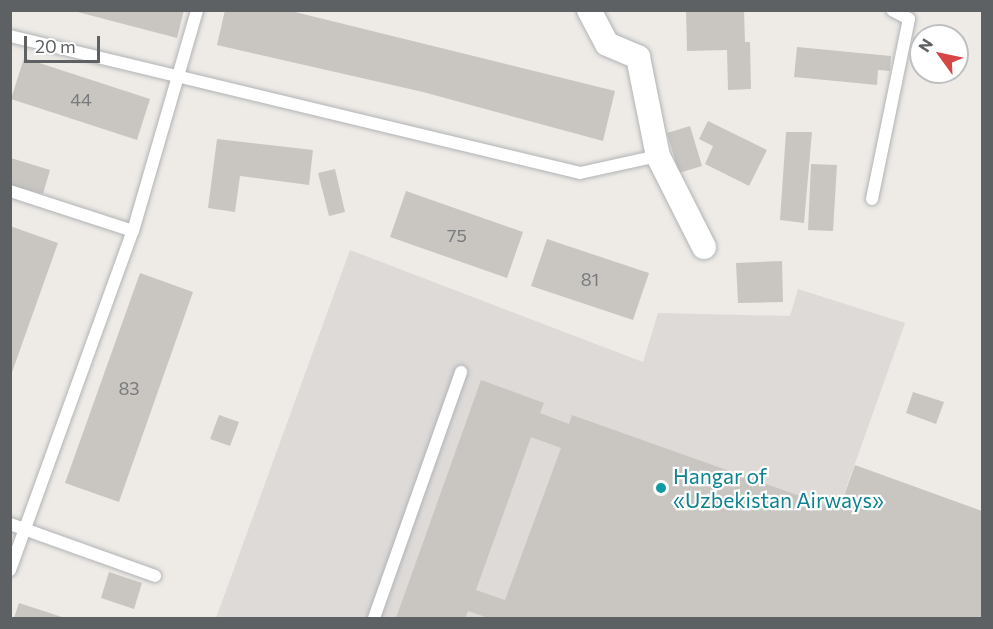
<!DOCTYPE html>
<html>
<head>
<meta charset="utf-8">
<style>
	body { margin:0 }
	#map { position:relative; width:993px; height:629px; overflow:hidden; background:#eeebe6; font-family:Commissioner,sans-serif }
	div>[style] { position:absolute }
	.industrial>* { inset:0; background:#dddad8 }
	.building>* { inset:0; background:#c9c6c2 }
	.roads { filter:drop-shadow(0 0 2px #b1b3b6) drop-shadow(0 0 2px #b1b3b6) }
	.service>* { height:12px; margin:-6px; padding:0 6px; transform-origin:6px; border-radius:6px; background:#fff }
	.minor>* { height:24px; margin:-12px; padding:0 12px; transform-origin:12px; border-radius:12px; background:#fff }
	.dots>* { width:16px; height:16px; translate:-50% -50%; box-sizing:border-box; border:3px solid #fff; border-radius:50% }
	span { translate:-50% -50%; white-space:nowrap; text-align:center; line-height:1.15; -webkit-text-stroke:4.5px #fff; paint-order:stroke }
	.number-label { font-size:18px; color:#787a7c }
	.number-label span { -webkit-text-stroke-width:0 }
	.culture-label { font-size:21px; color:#0d838f }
	.left { translate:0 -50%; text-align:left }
	.frame { position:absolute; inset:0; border:12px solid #5d6164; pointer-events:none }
	.north { position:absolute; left:909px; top:24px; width:60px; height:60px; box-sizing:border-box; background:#fff; border:2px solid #bec0c1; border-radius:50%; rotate:303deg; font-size:16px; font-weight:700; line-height:24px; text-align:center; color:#5d6164 }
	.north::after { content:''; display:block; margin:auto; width:21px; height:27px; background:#d54644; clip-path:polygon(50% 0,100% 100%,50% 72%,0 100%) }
	.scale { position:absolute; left:24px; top:36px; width:76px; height:27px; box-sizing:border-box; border:3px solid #5d6164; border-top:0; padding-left:8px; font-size:18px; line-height:21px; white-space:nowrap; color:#5d6164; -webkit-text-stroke:4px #fff; paint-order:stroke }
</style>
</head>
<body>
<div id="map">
	<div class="industrial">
		<i style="clip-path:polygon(350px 250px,643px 362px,658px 313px,790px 316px,798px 289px,905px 323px,800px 618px,216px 618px)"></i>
	</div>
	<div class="building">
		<i style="clip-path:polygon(70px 10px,184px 10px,177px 38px)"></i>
		<i style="clip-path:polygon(225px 10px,287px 10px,615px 91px,603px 141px,423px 92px,217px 45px)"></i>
		<i style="clip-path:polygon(686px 10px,744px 10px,745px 42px,750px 42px,751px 89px,728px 90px,727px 50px,687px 51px)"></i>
		<i style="clip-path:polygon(797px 47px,891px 56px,890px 71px,878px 70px,877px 85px,794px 77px)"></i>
		<i style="clip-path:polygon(24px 58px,150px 99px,137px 140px,11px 99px)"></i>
		<i style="clip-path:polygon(708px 121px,767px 150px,749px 186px,705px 164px,713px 146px,699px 139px)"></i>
		<i style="clip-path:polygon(690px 126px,702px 166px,679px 173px,667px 133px)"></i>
		<i style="clip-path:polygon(786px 132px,812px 132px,804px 223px,780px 220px)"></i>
		<i style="clip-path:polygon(217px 139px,313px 150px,309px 185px,240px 176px,235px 212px,208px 208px)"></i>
		<i style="clip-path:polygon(11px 158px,50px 170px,43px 194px,10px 185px)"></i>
		<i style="clip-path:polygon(811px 164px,837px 165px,833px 231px,808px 230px)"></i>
		<i style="clip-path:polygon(335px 169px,345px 212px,329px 216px,318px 173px)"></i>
		<i style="clip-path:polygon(406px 191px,523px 232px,507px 278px,390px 237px)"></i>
		<i style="clip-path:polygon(10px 226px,58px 243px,11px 375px,10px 375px)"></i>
		<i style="clip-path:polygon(547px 239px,649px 273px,633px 320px,531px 286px)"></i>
		<i style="clip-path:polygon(782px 261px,783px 302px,738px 303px,736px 263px)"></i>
		<i style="clip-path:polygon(140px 273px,193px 292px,119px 502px,65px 483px)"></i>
		<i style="clip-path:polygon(evenodd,481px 380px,544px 403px,540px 413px,569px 424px,572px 415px,839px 510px,855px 465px,982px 511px,982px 618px,488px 618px,468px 611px,465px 618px,396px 618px,481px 380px,531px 437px,561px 448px,505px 600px,476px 590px,531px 437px)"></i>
		<i style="clip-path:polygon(913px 392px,944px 402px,936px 424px,906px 413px)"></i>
		<i style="clip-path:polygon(219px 415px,239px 422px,230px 446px,210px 439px)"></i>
		<i style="clip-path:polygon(109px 572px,142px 583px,134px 609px,101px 598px)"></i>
		<i style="clip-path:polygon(19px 603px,65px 618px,14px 618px)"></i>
	</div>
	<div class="roads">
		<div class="service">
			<i style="left:10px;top:36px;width:586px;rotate:13.51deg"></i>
			<i style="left:580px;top:173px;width:80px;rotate:-12.3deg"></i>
			<i style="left:10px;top:191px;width:129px;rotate:18deg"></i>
			<i style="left:872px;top:199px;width:184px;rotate:-78.4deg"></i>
			<i style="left:909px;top:19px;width:19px;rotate:-152deg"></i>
			<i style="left:10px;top:524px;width:154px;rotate:19.7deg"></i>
			<i style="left:10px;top:570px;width:361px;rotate:-70.1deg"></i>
			<i style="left:133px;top:231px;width:230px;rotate:-73.8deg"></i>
			<i style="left:374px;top:618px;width:261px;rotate:-70.5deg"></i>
		</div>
		<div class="minor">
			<i style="left:589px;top:10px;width:38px;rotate:62deg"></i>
			<i style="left:607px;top:44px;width:34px;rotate:23deg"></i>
			<i style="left:638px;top:57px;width:101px;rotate:78.6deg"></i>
			<i style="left:658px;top:156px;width:102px;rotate:63.2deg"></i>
		</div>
	</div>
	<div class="dots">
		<i style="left:661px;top:488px;background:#0f9aa8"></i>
	</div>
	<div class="number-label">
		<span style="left:81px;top:99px">44</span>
		<span style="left:457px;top:235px">75</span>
		<span style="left:590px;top:279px">81</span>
		<span style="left:129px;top:388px">83</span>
	</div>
	<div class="culture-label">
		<span class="left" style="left:673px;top:488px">Hangar of<br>«Uzbekistan Airways»</span>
	</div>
	<div class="frame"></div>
	<div class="north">N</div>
	<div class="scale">20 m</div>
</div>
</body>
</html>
